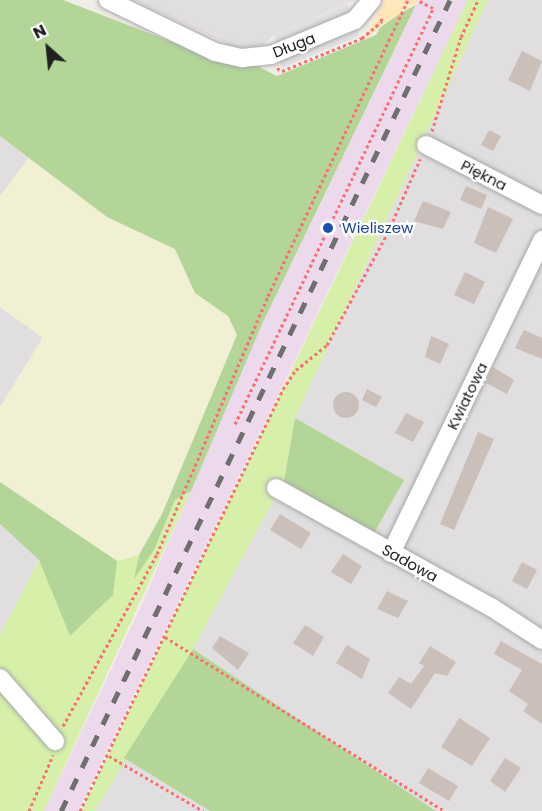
<!DOCTYPE html>
<html>
<head>
<meta charset="utf-8">
<style>
	body { margin:0 }
	#map { position:relative; width:542px; height:811px; overflow:hidden; background:#f2ede7; font-family:Poppins,sans-serif }
	div>[style] { position:absolute }
	.residential>* { inset:0; background:#e0dede }
	.industrial>* { inset:0; background:#ecd9eb }
	.farmland>* { inset:0; background:#f2f0d2 }
	.grass>* { inset:0; background:#d6f0aa }
	.forest>* { inset:0; background:#b3d598 }
	.sand>* { inset:0; background:#ffe7b9 }
	.parking>* { inset:0; background:#e1e1e1 }
	.building>* { inset:0; background:#cbbfba }
	.round { border-radius:50% }
	.path>* { height:3px; margin-top:-1.5px; transform-origin:0; background:repeating-linear-gradient(90deg,#ff6c71 0 3px,transparent 0 6px) }
	.roads { filter:drop-shadow(0 0 2px #a8a8a8) drop-shadow(0 0 2px #a8a8a8) }
	.minor>* { height:18px; margin:-9px; padding:0 9px; transform-origin:9px; border-radius:9px; background:#fff }
	.rail>* { height:4.5px; margin-top:-2.25px; transform-origin:0; background:repeating-linear-gradient(90deg,#6f6f6f 0 12px,transparent 0 24px) }
	.dots>* { width:16px; height:16px; translate:-50% -50%; box-sizing:border-box; border:3px solid #fff; border-radius:50% }
	span { translate:-50% -50%; white-space:nowrap; text-align:center; line-height:1.15; -webkit-text-stroke:4.5px #fff; paint-order:stroke }
	.street-label { font-size:15px; color:#212121 }
	.transit-label { font-size:15px; color:#164399 }
	.left { translate:0 -50%; text-align:left }
	.north { position:absolute; left:18px; top:18px; width:60px; height:60px; -webkit-text-stroke:4px #fff; paint-order:stroke; rotate:333deg; font-size:16px; font-weight:700; line-height:24px; text-align:center; color:#212121 }
	.north::after { content:''; display:block; margin:auto; width:21px; height:27px; background:#212121; clip-path:polygon(50% 0,100% 100%,50% 72%,0 100%) }
</style>
</head>
<body>
<div id="map">
	<div class="residential">
		<i style="clip-path:polygon(133px 0,355px 0,274px 35px,262px 46px,236px 48px)"></i>
		<i style="clip-path:polygon(488px 0,542px 0,542px 811px,436px 811px,193px 649px,284px 481px,373px 535px,403px 480px,295px 418px)"></i>
		<i style="clip-path:polygon(0 136px,29px 158px,0 196px)"></i>
		<i style="clip-path:polygon(0 307px,43px 337px,0 407px)"></i>
		<i style="clip-path:polygon(0 524px,39px 560px,0 635px)"></i>
		<i style="clip-path:polygon(124px 758px,210px 811px,95px 811px)"></i>
	</div>
	<div class="industrial">
		<i style="clip-path:polygon(419px 0,468px 0,78px 811px,44px 811px,143px 602px,263px 322px)"></i>
	</div>
	<div class="farmland">
		<i style="clip-path:polygon(29px 158px,107px 217px,175px 249px,195px 293px,228px 316px,237px 335px,162px 514px,139px 555px,117px 561px,0 482px,0 407px,43px 338px,0 307px,0 196px)"></i>
	</div>
	<div class="grass">
		<i style="clip-path:polygon(468px 0,488px 0,295px 418px,284px 481px,193px 649px,95px 811px,81px 811px)"></i>
		<i style="clip-path:polygon(191px 491px,44px 811px,0 811px,0 686px,56px 733px,49px 719px,0 672px,0 635px,39px 560px,70px 636px,113px 595px,117px 561px,139px 555px,135px 576px,154px 550px,175px 500px)"></i>
	</div>
	<div class="forest">
		<i style="clip-path:polygon(0 0,63px 0,203px 54px,247px 61px,277px 76px,376px 35px,383px 22px,416px 5px,263px 322px,191px 491px,175px 500px,154px 550px,134px 579px,139px 555px,162px 514px,237px 335px,228px 316px,195px 293px,175px 249px,107px 217px,0 136px)"></i>
		<i style="clip-path:polygon(295px 418px,404px 480px,373px 535px,284px 481px)"></i>
		<i style="clip-path:polygon(0 482px,117px 561px,113px 595px,70px 636px,39px 560px,0 524px)"></i>
		<i style="clip-path:polygon(193px 649px,436px 811px,210px 811px,124px 758px)"></i>
	</div>
	<div class="sand">
		<i style="clip-path:polygon(385px 0,419px 0,363px 40px)"></i>
	</div>
	<div class="parking">
		<i style="clip-path:polygon(347px 4px,352px 15px,279px 46px,274px 35px)"></i>
		<i style="clip-path:polygon(355px 26px,359px 36px,282px 68px,278px 59px)"></i>
	</div>
	<div class="building">
		<i style="clip-path:polygon(522px 51px,542px 61px,530px 91px,508px 80px)"></i>
		<i style="clip-path:polygon(489px 130px,501px 136px,493px 151px,481px 145px)"></i>
		<i style="clip-path:polygon(466px 186px,487px 195px,481px 209px,460px 200px)"></i>
		<i style="clip-path:polygon(423px 201px,451px 212px,443px 229px,414px 221px)"></i>
		<i style="clip-path:polygon(488px 207px,513px 219px,496px 253px,474px 243px)"></i>
		<i style="clip-path:polygon(465px 272px,485px 282px,474px 304px,454px 295px)"></i>
		<i style="clip-path:polygon(524px 330px,542px 338px,542px 359px,515px 348px)"></i>
		<i style="clip-path:polygon(431px 336px,449px 344px,440px 364px,425px 357px)"></i>
		<i style="clip-path:polygon(493px 367px,514px 380px,507px 394px,486px 383px)"></i>
		<i style="clip-path:polygon(367px 389px,382px 397px,376px 407px,362px 400px)"></i>
		<i class="round" style="left:333px;top:392px;width:26px;height:26px"></i>
		<i style="clip-path:polygon(406px 413px,424px 422px,413px 442px,395px 433px)"></i>
		<i style="clip-path:polygon(478px 432px,494px 439px,454px 530px,440px 524px)"></i>
		<i style="clip-path:polygon(280px 514px,311px 533px,301px 549px,270px 530px)"></i>
		<i style="clip-path:polygon(343px 554px,362px 566px,351px 584px,331px 572px)"></i>
		<i style="clip-path:polygon(522px 562px,537px 570px,527px 589px,512px 581px)"></i>
		<i style="clip-path:polygon(387px 591px,408px 601px,398px 618px,377px 609px)"></i>
		<i style="clip-path:polygon(305px 625px,324px 637px,313px 656px,293px 643px)"></i>
		<i style="clip-path:polygon(220px 636px,249px 653px,238px 670px,212px 648px)"></i>
		<i style="clip-path:polygon(501px 641px,542px 664px,542px 724px,523px 711px,528px 704px,509px 691px,522px 670px,494px 654px)"></i>
		<i style="clip-path:polygon(347px 645px,370px 659px,362px 679px,336px 663px)"></i>
		<i style="clip-path:polygon(430px 646px,456px 662px,447px 676px,435px 673px,411px 709px,388px 693px,399px 677px,411px 684px,424px 666px,419px 663px)"></i>
		<i style="clip-path:polygon(459px 718px,490px 738px,472px 766px,441px 747px)"></i>
		<i style="clip-path:polygon(505px 758px,521px 768px,505px 792px,490px 781px)"></i>
		<i style="clip-path:polygon(428px 768px,458px 786px,449px 801px,419px 783px)"></i>
	</div>
	<div class="path">
		<i style="left:277px;top:68px;width:6px;rotate:31deg"></i>
		<i style="left:282px;top:71px;width:87px;rotate:-22.4deg"></i>
		<i style="left:362px;top:38px;width:26px;rotate:-40deg"></i>
		<i style="left:382px;top:21px;width:6px;rotate:-108deg"></i>
		<i style="left:432px;top:131px;width:98px;rotate:-72.9deg"></i>
		<i style="left:461px;top:37px;width:41px;rotate:-65.3deg"></i>
		<i style="left:235px;top:424px;width:461px;rotate:-64.5deg"></i>
		<i style="left:433px;top:8px;width:18px;rotate:-153deg"></i>
		<i style="left:165px;top:637px;width:330px;rotate:31.9deg"></i>
		<i style="left:63px;top:726px;width:196px;rotate:-61.3deg"></i>
		<i style="left:157px;top:554px;width:281px;rotate:-66.7deg"></i>
		<i style="left:268px;top:296px;width:327px;rotate:-64.7deg"></i>
		<i style="left:109px;top:756px;width:109px;rotate:30.3deg"></i>
		<i style="left:29px;top:811px;width:61px;rotate:-66.8deg"></i>
		<i style="left:80px;top:811px;width:468px;rotate:-64.3deg"></i>
		<i style="left:283px;top:389px;width:23px;rotate:-56deg"></i>
		<i style="left:296px;top:370px;width:40px;rotate:-39deg"></i>
		<i style="left:327px;top:345px;width:128px;rotate:-61.6deg"></i>
		<i style="left:388px;top:232px;width:80px;rotate:-66.3deg"></i>
	</div>
	<div class="roads">
		<div class="minor">
			<i style="left:108px;top:0;width:119px;rotate:25.9deg"></i>
			<i style="left:215px;top:52px;width:28px;rotate:13deg"></i>
			<i style="left:242px;top:58px;width:29px;rotate:-6deg"></i>
			<i style="left:271px;top:55px;width:91px;rotate:-22.6deg"></i>
			<i style="left:355px;top:20px;width:26px;rotate:-50deg"></i>
			<i style="left:426px;top:145px;width:131px;rotate:27.3deg"></i>
			<i style="left:276px;top:488px;width:246px;rotate:29deg"></i>
			<i style="left:491px;top:607px;width:61px;rotate:32.9deg"></i>
			<i style="left:391px;top:553px;width:348px;rotate:-64.2deg"></i>
			<i style="left:0;top:678px;width:84px;rotate:48.9deg"></i>
		</div>
	</div>
	<div class="rail">
		<i style="left:61px;top:811px;width:899px;rotate:-64.38deg"></i>
	</div>
	<div class="dots">
		<i style="left:328px;top:228px;background:#1a4fb4"></i>
	</div>
	<div class="street-label">
		<span style="left:294px;top:45px;rotate:-21deg">Długa</span>
		<span style="left:484px;top:175px;rotate:27deg">Piękna</span>
		<span style="left:467px;top:396px;rotate:-64deg">Kwiatowa</span>
		<span style="left:410px;top:563px;rotate:29deg">Sadowa</span>
	</div>
	<div class="transit-label">
		<span class="left" style="left:342px;top:228px">Wieliszew</span>
	</div>
	<div class="north">N</div>
</div>
</body>
</html>
